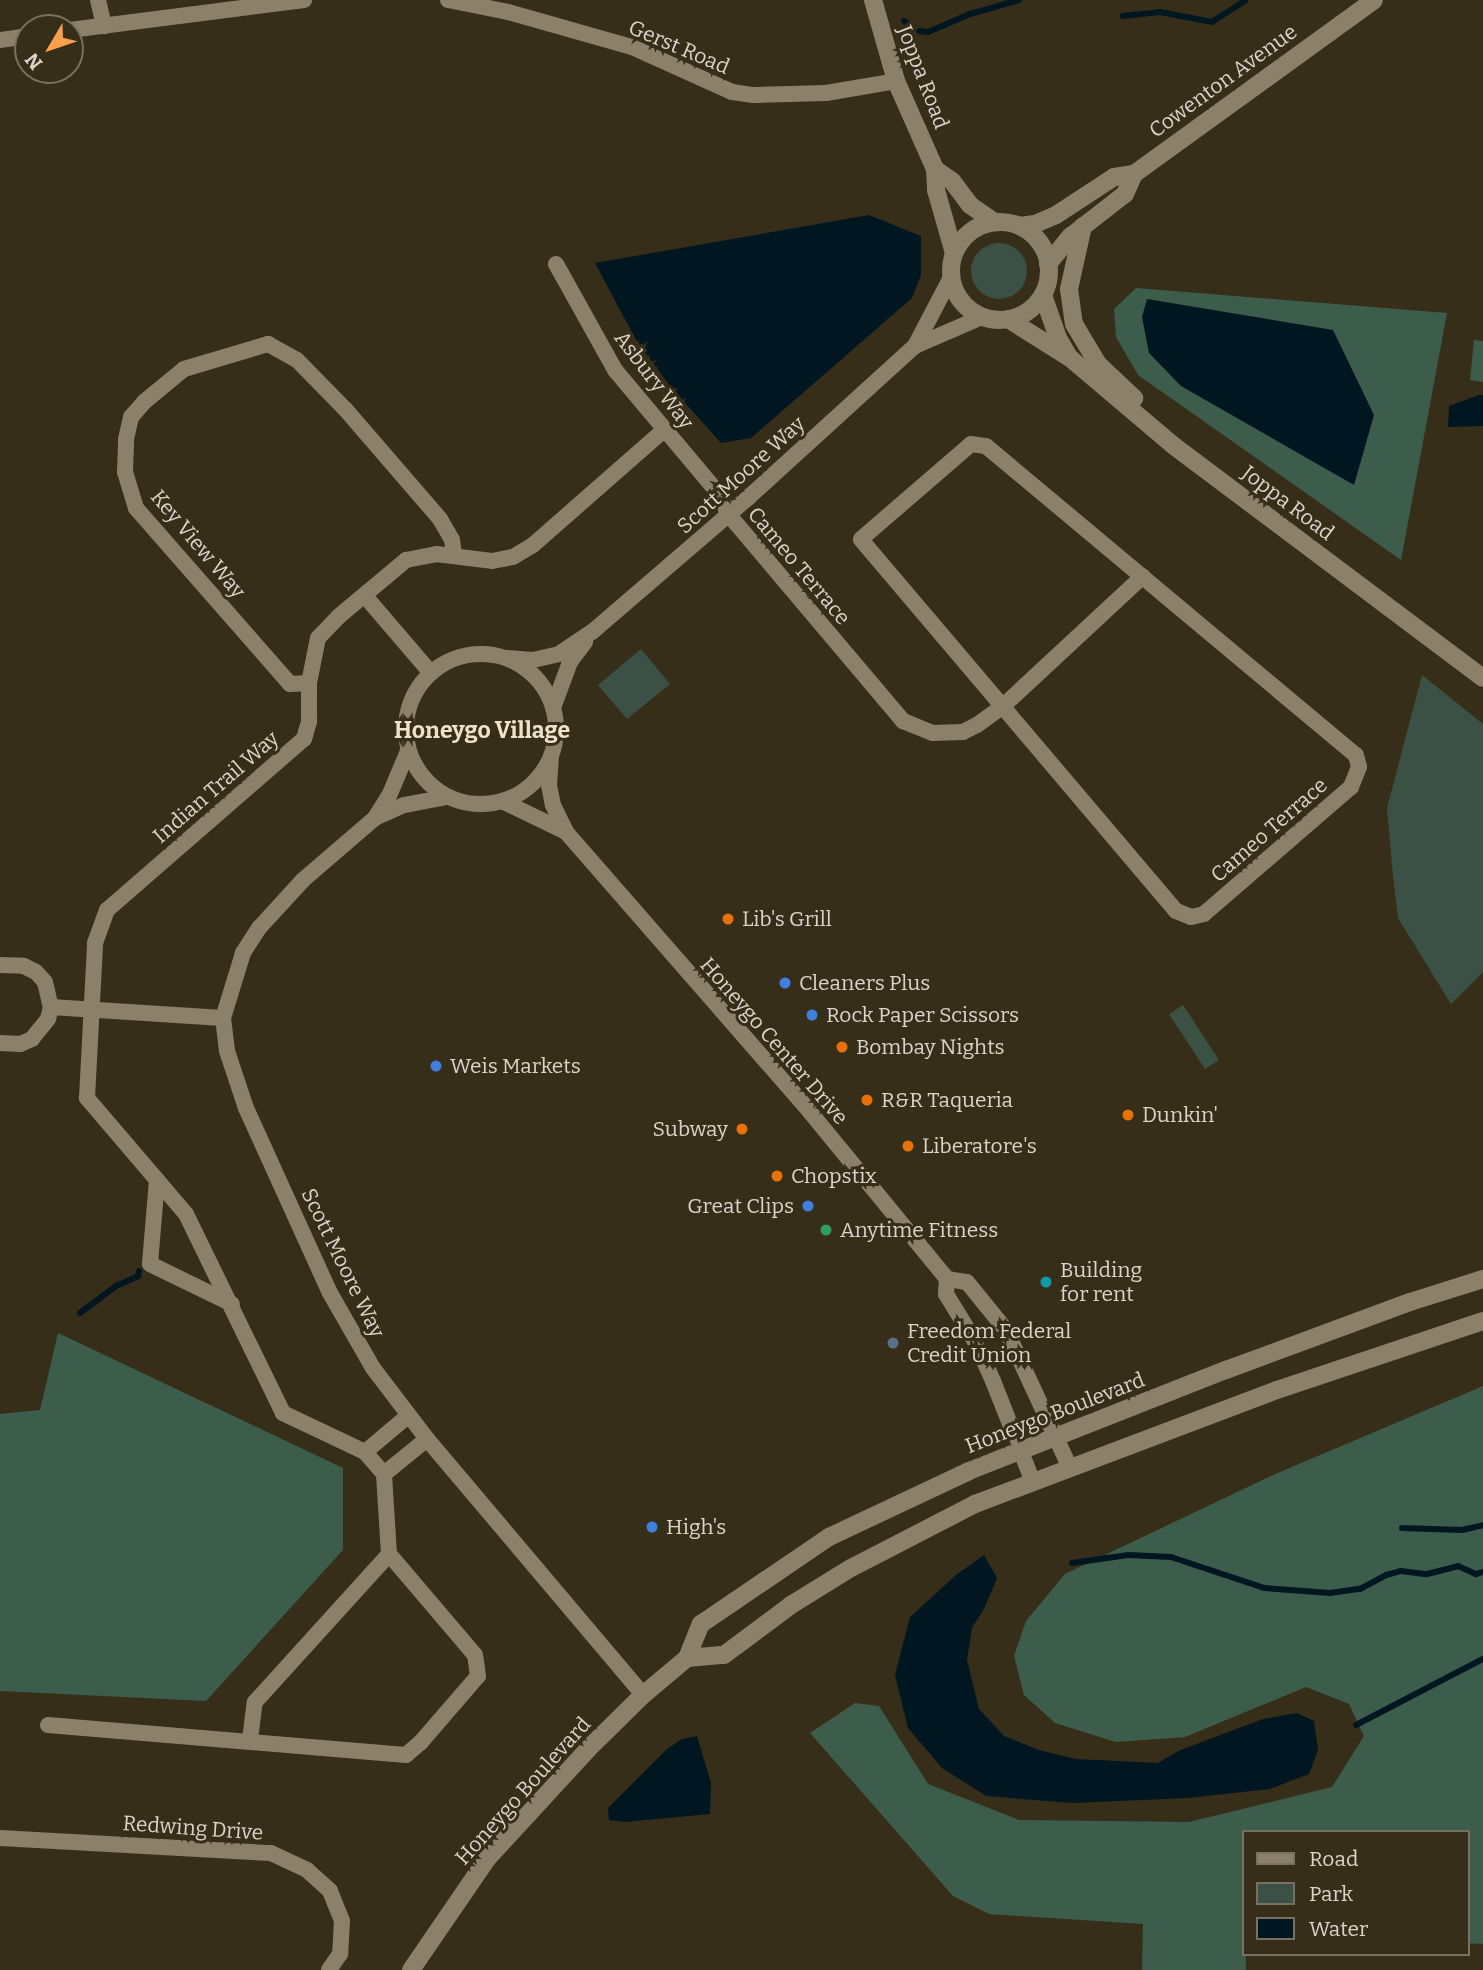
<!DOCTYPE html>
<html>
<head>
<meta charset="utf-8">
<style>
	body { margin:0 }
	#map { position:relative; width:1483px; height:1970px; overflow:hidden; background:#372e1a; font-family:Bitter,serif }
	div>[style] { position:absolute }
	.green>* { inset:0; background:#3b5145 }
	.round { border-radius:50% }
	.forest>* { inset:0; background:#3c5d4b }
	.water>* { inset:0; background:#001722 }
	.stream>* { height:6px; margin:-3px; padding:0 3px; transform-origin:3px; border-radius:3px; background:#001722 }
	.minor>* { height:16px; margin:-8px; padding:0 8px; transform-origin:8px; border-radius:8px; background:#8b816a }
	.minor>.ring { margin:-8px; padding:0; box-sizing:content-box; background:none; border:16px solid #8b816a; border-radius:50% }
	.tertiary>* { height:18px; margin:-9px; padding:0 9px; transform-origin:9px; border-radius:9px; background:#8b816a }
	.tertiary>.ring { margin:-9px; padding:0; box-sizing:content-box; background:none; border:18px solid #8b816a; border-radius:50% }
	.secondary>* { height:18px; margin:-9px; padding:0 9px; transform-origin:9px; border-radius:9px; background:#8b816a }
	.dots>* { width:19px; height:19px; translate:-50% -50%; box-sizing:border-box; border:4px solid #372e1a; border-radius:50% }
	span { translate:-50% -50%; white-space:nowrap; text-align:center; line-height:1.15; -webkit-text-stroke:6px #372e1a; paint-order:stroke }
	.street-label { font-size:21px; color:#dbd5c9 }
	.poi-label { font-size:21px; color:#dbd5c9 }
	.left { translate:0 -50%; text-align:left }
	.right { translate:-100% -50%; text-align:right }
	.neighbourhood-label { font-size:23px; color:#eee3ca; font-weight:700 }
	.legend { position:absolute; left:1242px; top:1830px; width:228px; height:126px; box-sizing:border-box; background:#372e1a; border:2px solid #797160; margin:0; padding:9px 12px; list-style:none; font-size:21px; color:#dbd5c9 }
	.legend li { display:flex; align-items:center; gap:14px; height:35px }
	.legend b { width:35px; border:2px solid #797160 }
	.north { position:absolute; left:14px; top:14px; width:70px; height:70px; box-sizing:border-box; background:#372e1a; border:2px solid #797160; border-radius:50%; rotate:231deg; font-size:19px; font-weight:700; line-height:28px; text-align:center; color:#dbd5c9 }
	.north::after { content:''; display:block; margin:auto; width:24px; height:32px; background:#f9a04c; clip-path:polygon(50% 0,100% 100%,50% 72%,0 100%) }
</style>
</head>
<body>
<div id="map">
	<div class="green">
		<i class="round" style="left:971px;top:243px;width:56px;height:56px"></i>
		<i style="clip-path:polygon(641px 649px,670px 684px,627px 719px,598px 685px)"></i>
		<i style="clip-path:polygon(1422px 675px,1483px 724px,1483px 972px,1451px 1004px,1398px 918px,1393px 876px,1387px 808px)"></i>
		<i style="clip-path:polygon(1183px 1005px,1219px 1060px,1205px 1069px,1169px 1014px)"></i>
	</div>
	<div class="forest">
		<i style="clip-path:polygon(1136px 288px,1447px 313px,1401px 560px,1138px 375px,1116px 337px,1114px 309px)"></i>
		<i style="clip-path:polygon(1474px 340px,1483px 341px,1483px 382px,1470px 380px)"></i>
		<i style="clip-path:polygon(58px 1333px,343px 1468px,343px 1550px,206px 1701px,0 1691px,0 1414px,40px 1410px)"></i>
		<i style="clip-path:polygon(1483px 1386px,1483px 1944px,1467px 1943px,1467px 1832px,1243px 1832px,1246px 1970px,1142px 1970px,1143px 1924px,989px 1914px,953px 1896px,810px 1733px,855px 1703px,879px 1706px,928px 1784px,1019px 1820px,1189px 1822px,1332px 1787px,1364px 1736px,1349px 1704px,1306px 1687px,1185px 1737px,1116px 1742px,1055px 1723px,1024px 1695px,1014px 1656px,1026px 1621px,1065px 1574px,1273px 1475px)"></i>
	</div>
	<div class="water">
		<i style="clip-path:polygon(869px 215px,921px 236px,921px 275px,912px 298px,751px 438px,721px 443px,669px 385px,635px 338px,595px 263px)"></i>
		<i style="clip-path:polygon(1147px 299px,1333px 330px,1374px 415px,1354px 485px,1181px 386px,1149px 353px,1142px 317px)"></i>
		<i style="clip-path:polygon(1479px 395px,1483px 395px,1483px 426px,1448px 427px,1449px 406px)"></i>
		<i style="clip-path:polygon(984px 1555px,997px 1578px,984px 1609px,972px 1628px,967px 1660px,979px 1709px,1004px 1736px,1039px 1750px,1076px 1759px,1158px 1763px,1178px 1751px,1263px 1719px,1297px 1713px,1314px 1721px,1318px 1750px,1309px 1774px,1270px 1789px,1188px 1798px,1073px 1803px,986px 1796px,942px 1768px,908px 1728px,895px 1675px,910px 1617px,956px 1575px)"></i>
		<i style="clip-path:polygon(697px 1736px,711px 1783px,710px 1814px,625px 1822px,609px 1820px,608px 1808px,667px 1749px,682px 1739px)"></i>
	</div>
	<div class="stream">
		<i style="left:1123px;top:16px;width:37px;rotate:-6deg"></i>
		<i style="left:1160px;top:12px;width:53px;rotate:10.9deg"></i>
		<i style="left:1212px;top:22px;width:40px;rotate:-32.9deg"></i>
		<i style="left:904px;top:21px;width:19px;rotate:32deg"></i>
		<i style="left:920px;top:31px;width:8px;rotate:7deg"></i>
		<i style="left:928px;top:32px;width:46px;rotate:-23.2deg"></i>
		<i style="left:970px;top:14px;width:51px;rotate:-15.9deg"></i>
		<i style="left:80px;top:1313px;width:45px;rotate:-36.9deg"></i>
		<i style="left:116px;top:1286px;width:24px;rotate:-24deg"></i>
		<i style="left:138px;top:1276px;width:5px;rotate:-79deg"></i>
		<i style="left:1402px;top:1528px;width:60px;rotate:1.9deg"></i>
		<i style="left:1462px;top:1530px;width:22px;rotate:-13deg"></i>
		<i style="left:1072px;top:1563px;width:57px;rotate:-8.1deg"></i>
		<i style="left:1128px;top:1555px;width:43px;rotate:2.7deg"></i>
		<i style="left:1171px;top:1557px;width:98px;rotate:18.4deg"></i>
		<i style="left:1264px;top:1588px;width:66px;rotate:4.3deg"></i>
		<i style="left:1330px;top:1593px;width:30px;rotate:-8deg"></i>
		<i style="left:1360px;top:1589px;width:30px;rotate:-28deg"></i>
		<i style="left:1386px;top:1575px;width:16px;rotate:-15deg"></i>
		<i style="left:1401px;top:1571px;width:26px;rotate:7deg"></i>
		<i style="left:1427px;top:1574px;width:32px;rotate:-14deg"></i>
		<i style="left:1458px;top:1566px;width:20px;rotate:24deg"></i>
		<i style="left:1476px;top:1574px;width:7px;rotate:-16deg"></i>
		<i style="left:1356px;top:1725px;width:143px;rotate:-27.5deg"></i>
	</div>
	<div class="minor">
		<i style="left:98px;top:0;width:27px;rotate:77deg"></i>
		<i style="left:448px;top:0;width:61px;rotate:11.3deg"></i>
		<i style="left:508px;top:12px;width:129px;rotate:15.8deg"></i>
		<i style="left:632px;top:47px;width:110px;rotate:24.2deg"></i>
		<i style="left:732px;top:92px;width:22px;rotate:8deg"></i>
		<i style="left:754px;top:95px;width:72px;rotate:-1.6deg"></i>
		<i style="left:826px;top:93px;width:71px;rotate:-9.7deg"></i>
		<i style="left:70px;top:30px;width:236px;rotate:-7.3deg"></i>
		<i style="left:0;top:40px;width:28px;rotate:-8deg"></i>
		<i style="left:556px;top:264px;width:121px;rotate:60.9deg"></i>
		<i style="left:615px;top:370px;width:162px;rotate:50deg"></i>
		<i style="left:719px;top:494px;width:23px;rotate:65deg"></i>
		<i style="left:729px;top:515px;width:270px;rotate:49.8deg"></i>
		<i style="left:903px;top:721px;width:31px;rotate:22deg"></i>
		<i style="left:932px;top:733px;width:31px;rotate:-2deg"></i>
		<i style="left:963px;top:732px;width:16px;rotate:-27deg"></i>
		<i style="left:977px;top:725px;width:31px;rotate:-36deg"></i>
		<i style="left:1002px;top:707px;width:192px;rotate:-42.9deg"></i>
		<i style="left:915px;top:346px;width:78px;rotate:-62.4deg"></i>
		<i style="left:971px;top:444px;width:15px;rotate:8deg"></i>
		<i style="left:986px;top:446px;width:482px;rotate:39.9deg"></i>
		<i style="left:1356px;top:755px;width:12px;rotate:76deg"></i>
		<i style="left:1359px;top:767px;width:22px;rotate:112deg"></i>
		<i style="left:1351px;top:787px;width:194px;rotate:139.2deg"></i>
		<i style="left:1204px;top:914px;width:13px;rotate:167deg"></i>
		<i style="left:1191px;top:917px;width:16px;rotate:-158deg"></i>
		<i style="left:1176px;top:911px;width:487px;rotate:-130.3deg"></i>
		<i style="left:861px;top:539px;width:145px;rotate:-40.8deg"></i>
		<i style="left:365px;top:596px;width:101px;rotate:49.4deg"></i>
		<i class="ring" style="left:406px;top:654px;width:134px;height:134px"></i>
		<i style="left:506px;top:658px;width:27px;rotate:4deg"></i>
		<i style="left:533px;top:660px;width:27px;rotate:-13deg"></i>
		<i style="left:559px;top:654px;width:40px;rotate:-34deg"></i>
		<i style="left:592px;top:632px;width:208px;rotate:-40.7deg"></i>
		<i style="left:750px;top:496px;width:223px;rotate:-42.3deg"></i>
		<i style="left:915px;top:346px;width:73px;rotate:-23.4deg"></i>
		<i style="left:309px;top:683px;width:19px;rotate:177deg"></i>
		<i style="left:290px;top:684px;width:234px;rotate:-131.2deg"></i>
		<i style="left:136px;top:508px;width:38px;rotate:-107deg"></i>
		<i style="left:125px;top:472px;width:33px;rotate:-88deg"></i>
		<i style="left:126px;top:439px;width:23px;rotate:-77deg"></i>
		<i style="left:131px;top:417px;width:20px;rotate:-49deg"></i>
		<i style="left:144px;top:402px;width:52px;rotate:-39.5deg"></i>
		<i style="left:184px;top:369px;width:88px;rotate:-16.6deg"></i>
		<i style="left:268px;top:344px;width:33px;rotate:29deg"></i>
		<i style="left:297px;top:360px;width:70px;rotate:45.6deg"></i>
		<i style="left:346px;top:410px;width:144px;rotate:49.2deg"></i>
		<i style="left:440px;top:519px;width:24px;rotate:60deg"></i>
		<i style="left:452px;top:540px;width:15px;rotate:82deg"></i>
		<i style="left:553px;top:708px;width:49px;rotate:-69.7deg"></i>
		<i style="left:570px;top:662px;width:25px;rotate:-53deg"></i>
		<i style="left:551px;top:756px;width:29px;rotate:94deg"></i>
		<i style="left:549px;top:785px;width:20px;rotate:79deg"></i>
		<i style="left:553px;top:805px;width:30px;rotate:64deg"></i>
		<i style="left:566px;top:832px;width:371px;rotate:48.9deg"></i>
		<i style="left:810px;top:1112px;width:216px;rotate:50.6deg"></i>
		<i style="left:947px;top:1279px;width:15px;rotate:94deg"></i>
		<i style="left:946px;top:1294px;width:57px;rotate:58.5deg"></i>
		<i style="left:976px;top:1343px;width:42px;rotate:65.9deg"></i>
		<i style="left:993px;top:1381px;width:109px;rotate:68.4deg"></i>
		<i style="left:447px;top:797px;width:44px;rotate:169.5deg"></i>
		<i style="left:404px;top:805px;width:32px;rotate:156deg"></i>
		<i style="left:375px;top:818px;width:95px;rotate:139.3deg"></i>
		<i style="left:303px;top:880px;width:65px;rotate:132.5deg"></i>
		<i style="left:259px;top:928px;width:30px;rotate:123deg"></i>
		<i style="left:243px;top:953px;width:68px;rotate:107.1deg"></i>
		<i style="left:223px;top:1018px;width:33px;rotate:83deg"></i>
		<i style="left:227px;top:1051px;width:60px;rotate:71.6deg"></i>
		<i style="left:246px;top:1108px;width:203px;rotate:65.6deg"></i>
		<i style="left:330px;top:1293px;width:86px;rotate:60.2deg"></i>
		<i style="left:373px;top:1368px;width:89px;rotate:52.7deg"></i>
		<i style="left:427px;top:1439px;width:335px;rotate:49.8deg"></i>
		<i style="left:504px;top:802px;width:69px;rotate:25.8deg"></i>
		<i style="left:375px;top:818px;width:26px;rotate:-58deg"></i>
		<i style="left:389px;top:796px;width:49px;rotate:-67.1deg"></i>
		<i style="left:0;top:965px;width:24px;rotate:2deg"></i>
		<i style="left:24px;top:966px;width:13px;rotate:27deg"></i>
		<i style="left:36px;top:972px;width:13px;rotate:48deg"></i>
		<i style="left:45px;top:982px;width:26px;rotate:77deg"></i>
		<i style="left:51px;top:1007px;width:12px;rotate:104deg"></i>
		<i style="left:48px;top:1019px;width:26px;rotate:129deg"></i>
		<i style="left:32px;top:1039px;width:13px;rotate:157deg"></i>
		<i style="left:20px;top:1044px;width:20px;rotate:-177deg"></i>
		<i style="left:51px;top:1007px;width:172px;rotate:3.7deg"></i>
		<i style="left:157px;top:1180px;width:84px;rotate:94.8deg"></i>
		<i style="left:150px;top:1264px;width:91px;rotate:26deg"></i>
		<i style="left:947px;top:1279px;width:20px;rotate:9deg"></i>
		<i style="left:967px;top:1282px;width:62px;rotate:50.9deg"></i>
		<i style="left:1006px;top:1330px;width:152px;rotate:65.1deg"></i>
		<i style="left:365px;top:1452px;width:57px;rotate:-40.1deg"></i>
		<i style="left:384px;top:1474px;width:55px;rotate:-39.1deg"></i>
		<i style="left:48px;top:1725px;width:359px;rotate:4.8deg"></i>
		<i style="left:406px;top:1755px;width:20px;rotate:-41deg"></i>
		<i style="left:421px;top:1742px;width:87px;rotate:-49.2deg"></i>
		<i style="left:478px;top:1676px;width:21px;rotate:-98deg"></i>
		<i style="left:475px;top:1655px;width:133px;rotate:-130.4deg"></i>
		<i style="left:389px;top:1554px;width:80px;rotate:-93.6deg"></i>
		<i style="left:384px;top:1474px;width:29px;rotate:-131deg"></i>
		<i style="left:365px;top:1452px;width:91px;rotate:-154.6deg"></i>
		<i style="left:283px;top:1413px;width:221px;rotate:-116deg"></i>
		<i style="left:186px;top:1214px;width:153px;rotate:-130.5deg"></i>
		<i style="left:87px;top:1098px;width:155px;rotate:-87deg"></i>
		<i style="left:95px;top:943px;width:35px;rotate:-70deg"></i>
		<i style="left:107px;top:910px;width:261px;rotate:-41deg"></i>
		<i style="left:304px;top:739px;width:19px;rotate:-74deg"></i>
		<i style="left:309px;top:721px;width:38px;rotate:-90deg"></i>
		<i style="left:309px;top:683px;width:46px;rotate:-78.7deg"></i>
		<i style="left:318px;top:638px;width:29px;rotate:-46deg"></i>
		<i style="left:338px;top:617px;width:89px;rotate:-40deg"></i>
		<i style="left:406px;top:560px;width:31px;rotate:-11deg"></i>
		<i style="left:436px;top:554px;width:56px;rotate:7.1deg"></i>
		<i style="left:492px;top:561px;width:21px;rotate:-11deg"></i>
		<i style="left:513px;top:557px;width:23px;rotate:-31deg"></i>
		<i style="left:533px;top:545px;width:174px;rotate:-41.3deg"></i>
		<i style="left:250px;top:1740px;width:38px;rotate:-83deg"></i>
		<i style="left:255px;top:1702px;width:200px;rotate:-47.8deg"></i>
		<i style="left:0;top:1838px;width:271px;rotate:3.2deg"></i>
		<i style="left:271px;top:1853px;width:40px;rotate:25deg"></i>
		<i style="left:307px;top:1870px;width:31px;rotate:42deg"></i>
		<i style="left:330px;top:1891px;width:31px;rotate:68deg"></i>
		<i style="left:342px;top:1920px;width:34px;rotate:93deg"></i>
		<i style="left:340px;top:1954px;width:19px;rotate:125deg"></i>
	</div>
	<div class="tertiary">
		<i style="left:873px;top:0;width:84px;rotate:74.1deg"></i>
		<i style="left:896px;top:81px;width:96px;rotate:66.1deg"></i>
		<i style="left:935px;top:169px;width:21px;rotate:87deg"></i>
		<i style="left:936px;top:190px;width:66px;rotate:74.1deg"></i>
		<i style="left:935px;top:169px;width:21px;rotate:35deg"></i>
		<i style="left:952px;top:181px;width:30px;rotate:53deg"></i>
		<i style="left:970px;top:205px;width:29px;rotate:35deg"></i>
		<i class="ring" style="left:951px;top:222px;width:80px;height:80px"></i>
		<i style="left:1020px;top:226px;width:15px;rotate:-8deg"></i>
		<i style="left:1035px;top:224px;width:23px;rotate:-23deg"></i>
		<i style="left:1056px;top:215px;width:69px;rotate:-33.2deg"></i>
		<i style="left:1114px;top:177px;width:20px;rotate:-9deg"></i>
		<i style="left:1134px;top:174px;width:296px;rotate:-35.9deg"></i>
		<i style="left:1083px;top:226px;width:65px;rotate:102.5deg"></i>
		<i style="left:1069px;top:289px;width:35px;rotate:82deg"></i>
		<i style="left:1074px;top:324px;width:47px;rotate:59deg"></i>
		<i style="left:1098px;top:364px;width:50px;rotate:43.4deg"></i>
		<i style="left:1048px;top:264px;width:36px;rotate:-51deg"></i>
		<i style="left:1071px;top:236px;width:68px;rotate:-37.9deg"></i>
		<i style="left:1125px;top:194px;width:22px;rotate:-66deg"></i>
		<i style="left:1043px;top:295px;width:46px;rotate:70.8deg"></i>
		<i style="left:1058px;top:338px;width:20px;rotate:60deg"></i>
		<i style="left:1008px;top:319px;width:73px;rotate:32.2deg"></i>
		<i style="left:1070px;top:358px;width:136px;rotate:40.2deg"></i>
		<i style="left:1174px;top:446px;width:386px;rotate:36.9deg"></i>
	</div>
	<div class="secondary">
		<i style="left:687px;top:1658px;width:37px;rotate:-5deg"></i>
		<i style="left:724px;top:1655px;width:84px;rotate:-36.7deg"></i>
		<i style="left:791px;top:1605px;width:70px;rotate:-31.7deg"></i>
		<i style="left:851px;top:1568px;width:140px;rotate:-27.3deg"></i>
		<i style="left:975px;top:1504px;width:323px;rotate:-20.7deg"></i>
		<i style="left:1277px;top:1390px;width:217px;rotate:-18.5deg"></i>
		<i style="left:411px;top:1970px;width:135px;rotate:-55.6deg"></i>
		<i style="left:487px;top:1859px;width:149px;rotate:-47.4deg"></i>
		<i style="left:588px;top:1749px;width:77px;rotate:-44.5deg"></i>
		<i style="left:643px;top:1695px;width:57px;rotate:-40.1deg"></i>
		<i style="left:687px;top:1658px;width:37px;rotate:-68deg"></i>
		<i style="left:701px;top:1624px;width:155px;rotate:-34.2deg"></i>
		<i style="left:829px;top:1537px;width:155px;rotate:-25.2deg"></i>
		<i style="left:969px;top:1471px;width:276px;rotate:-21.5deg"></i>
		<i style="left:1226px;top:1370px;width:196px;rotate:-20.3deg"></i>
		<i style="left:1410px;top:1302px;width:77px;rotate:-17.5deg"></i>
	</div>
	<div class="dots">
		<i style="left:728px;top:919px;background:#e8710a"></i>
		<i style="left:785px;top:983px;background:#3f7fe0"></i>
		<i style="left:812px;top:1015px;background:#3f7fe0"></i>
		<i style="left:842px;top:1047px;background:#e8710a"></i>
		<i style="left:436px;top:1066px;background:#3f7fe0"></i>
		<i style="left:867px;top:1100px;background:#e8710a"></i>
		<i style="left:1128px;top:1115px;background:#e8710a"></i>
		<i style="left:742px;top:1129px;background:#e8710a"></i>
		<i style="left:908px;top:1146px;background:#e8710a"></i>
		<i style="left:777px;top:1176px;background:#e8710a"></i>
		<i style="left:808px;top:1206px;background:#3f7fe0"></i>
		<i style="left:826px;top:1230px;background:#2e9e5b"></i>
		<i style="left:1046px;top:1282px;background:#0f9aa8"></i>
		<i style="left:893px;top:1343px;background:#5c6f8a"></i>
		<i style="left:652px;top:1527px;background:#3f7fe0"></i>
	</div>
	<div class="street-label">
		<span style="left:679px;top:47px;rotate:23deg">Gerst Road</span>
		<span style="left:923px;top:77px;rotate:69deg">Joppa Road</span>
		<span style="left:1223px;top:81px;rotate:-36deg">Cowenton Avenue</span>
		<span style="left:654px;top:380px;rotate:53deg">Asbury Way</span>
		<span style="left:741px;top:475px;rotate:-42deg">Scott Moore Way</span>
		<span style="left:1288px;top:503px;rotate:37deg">Joppa Road</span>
		<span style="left:198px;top:544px;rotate:50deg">Key View Way</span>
		<span style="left:799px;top:566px;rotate:50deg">Cameo Terrace</span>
		<span style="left:216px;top:787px;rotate:-41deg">Indian Trail Way</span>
		<span style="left:1269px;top:830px;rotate:-41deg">Cameo Terrace</span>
		<span style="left:774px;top:1041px;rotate:49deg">Honeygo Center Drive</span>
		<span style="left:343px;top:1263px;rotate:64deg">Scott Moore Way</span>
		<span style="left:1055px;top:1413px;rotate:-21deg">Honeygo Boulevard</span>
		<span style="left:523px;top:1791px;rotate:-48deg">Honeygo Boulevard</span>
		<span style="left:193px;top:1828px;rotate:4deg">Redwing Drive</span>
	</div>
	<div class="poi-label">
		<span class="left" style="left:742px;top:919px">Lib's Grill</span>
		<span class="left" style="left:799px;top:983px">Cleaners Plus</span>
		<span class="left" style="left:826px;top:1015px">Rock Paper Scissors</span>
		<span class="left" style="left:856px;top:1047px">Bombay Nights</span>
		<span class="left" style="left:450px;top:1066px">Weis Markets</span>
		<span class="left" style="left:881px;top:1100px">R&amp;R Taqueria</span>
		<span class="left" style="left:1142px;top:1115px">Dunkin'</span>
		<span class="right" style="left:728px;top:1129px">Subway</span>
		<span class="left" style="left:922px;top:1146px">Liberatore's</span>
		<span class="left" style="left:791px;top:1176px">Chopstix</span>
		<span class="right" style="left:794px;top:1206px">Great Clips</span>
		<span class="left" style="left:840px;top:1230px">Anytime Fitness</span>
		<span class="left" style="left:1060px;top:1282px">Building<br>for rent</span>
		<span class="left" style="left:907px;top:1343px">Freedom Federal<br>Credit Union</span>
		<span class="left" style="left:666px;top:1527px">High's</span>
	</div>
	<div class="neighbourhood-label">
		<span style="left:482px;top:730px">Honeygo Village</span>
	</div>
	<ul class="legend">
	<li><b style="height:9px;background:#8b816a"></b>Road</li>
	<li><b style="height:19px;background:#3b5145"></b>Park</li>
	<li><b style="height:19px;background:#001722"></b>Water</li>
	</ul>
	<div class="north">N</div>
</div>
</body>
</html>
